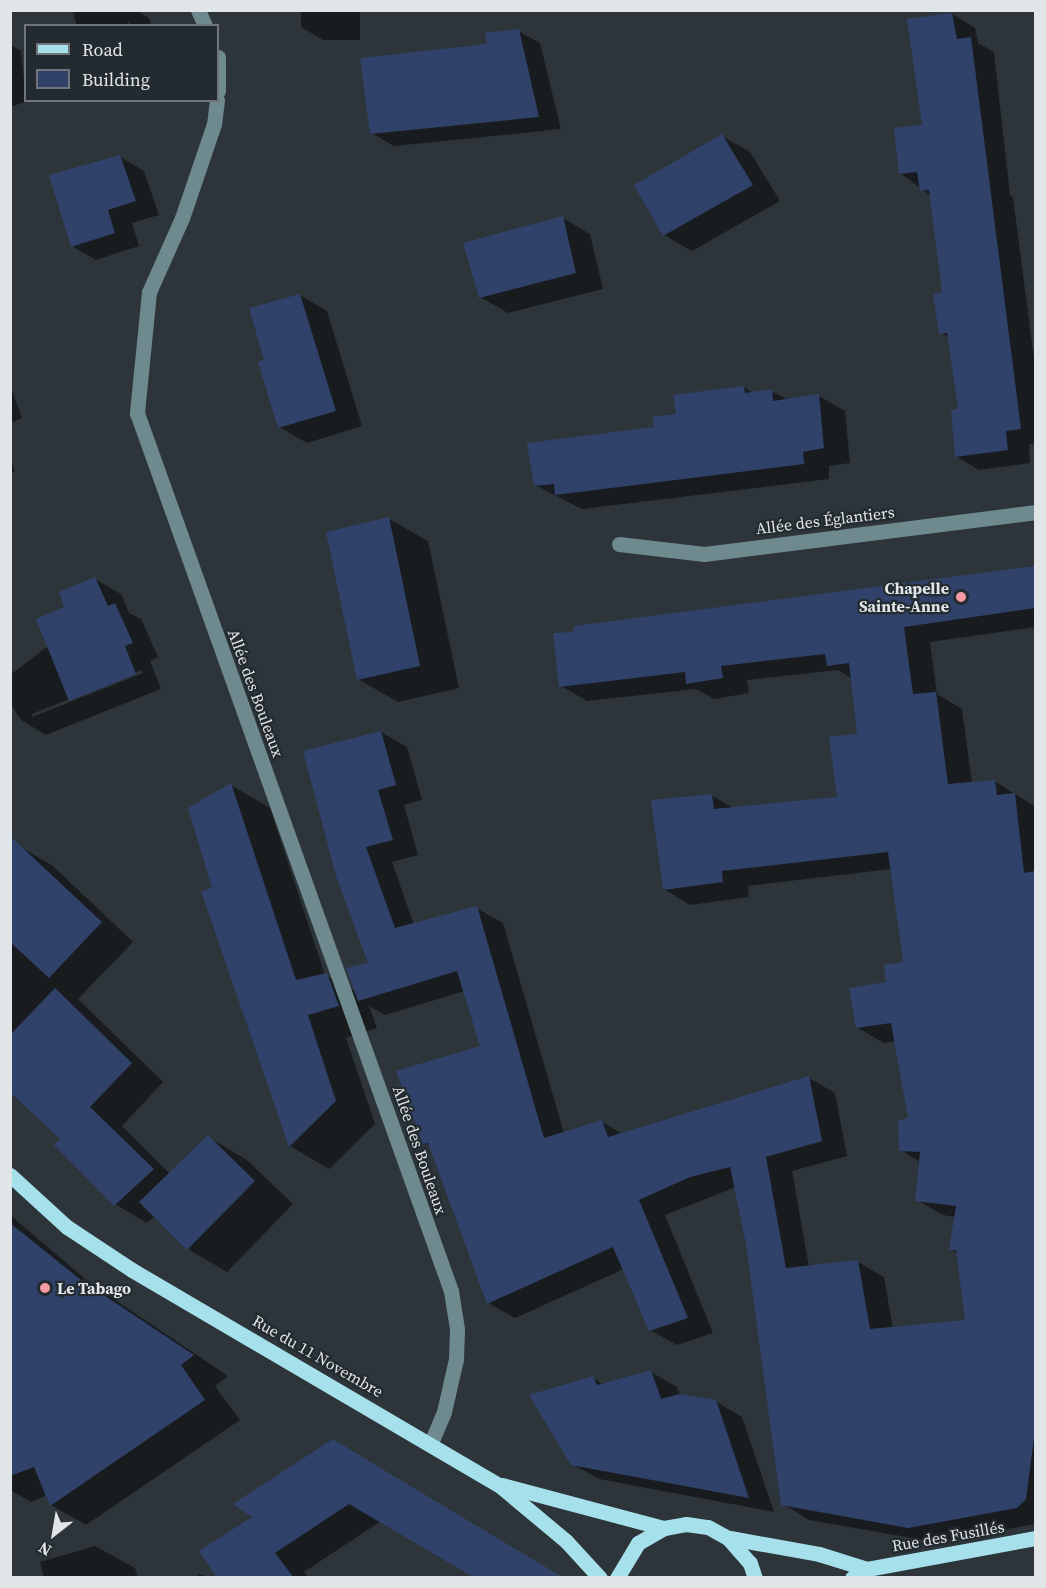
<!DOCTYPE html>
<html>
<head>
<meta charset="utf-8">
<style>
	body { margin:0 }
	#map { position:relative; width:1046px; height:1588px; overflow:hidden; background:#2d353a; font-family:"Source Serif 4",serif }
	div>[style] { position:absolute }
	.shadow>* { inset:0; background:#0007 }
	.building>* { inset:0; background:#30426a }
	.minor>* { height:15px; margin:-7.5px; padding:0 7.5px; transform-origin:7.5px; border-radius:7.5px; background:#6e8a8f }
	.major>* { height:15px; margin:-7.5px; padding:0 7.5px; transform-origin:7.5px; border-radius:7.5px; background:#a5e0eb }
	.dots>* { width:16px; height:16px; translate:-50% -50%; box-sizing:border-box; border:3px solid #232b30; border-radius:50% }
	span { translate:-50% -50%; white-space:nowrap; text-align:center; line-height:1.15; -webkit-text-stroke:4.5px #232b30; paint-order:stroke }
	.street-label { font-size:16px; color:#e0e5e8 }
	.poi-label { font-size:16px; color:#e0e5e8; font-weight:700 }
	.right { translate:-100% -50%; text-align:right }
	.left { translate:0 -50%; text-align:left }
	.frame { position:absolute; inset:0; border:12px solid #e0e5e8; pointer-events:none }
	.legend { position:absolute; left:24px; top:24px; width:195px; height:78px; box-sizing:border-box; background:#232b30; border:2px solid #6f757a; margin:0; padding:8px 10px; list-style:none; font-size:18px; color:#e0e5e8 }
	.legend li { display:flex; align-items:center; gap:12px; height:30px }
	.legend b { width:30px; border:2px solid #6f757a }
	.north { position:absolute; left:24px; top:1504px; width:60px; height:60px; -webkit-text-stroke:4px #232b30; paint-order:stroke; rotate:211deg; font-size:16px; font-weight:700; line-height:24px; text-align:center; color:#e0e5e8 }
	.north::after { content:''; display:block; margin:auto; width:21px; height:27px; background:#e0e5e8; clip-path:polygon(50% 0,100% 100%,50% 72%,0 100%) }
</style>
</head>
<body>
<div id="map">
	<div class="shadow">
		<i style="clip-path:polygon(85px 10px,136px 10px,149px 18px,151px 26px,130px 26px,129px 21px,127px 26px,77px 26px,73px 13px)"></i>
		<i style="clip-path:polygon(301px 10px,360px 10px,360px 40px,323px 40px,301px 27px)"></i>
		<i style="clip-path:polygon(952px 14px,975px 28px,978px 43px,994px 52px,1010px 195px,1013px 197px,1036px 374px,1036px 443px,1029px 444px,1030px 463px,979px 470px,956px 456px,960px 411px,950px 338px,941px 333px,944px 293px,931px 196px,900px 173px,923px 126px)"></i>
		<i style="clip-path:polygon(518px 31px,540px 43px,561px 129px,394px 146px,372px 133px,488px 45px)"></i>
		<i style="clip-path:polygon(10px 45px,21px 51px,26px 100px,31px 100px,10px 107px)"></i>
		<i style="clip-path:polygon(722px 136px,750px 152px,780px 201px,692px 251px,664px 235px)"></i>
		<i style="clip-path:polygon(120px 157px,144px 171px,159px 215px,132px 223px,139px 246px,96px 260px,72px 246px)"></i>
		<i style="clip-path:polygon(563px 218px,590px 234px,603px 289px,508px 313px,480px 297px)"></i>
		<i style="clip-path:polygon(300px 295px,327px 311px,362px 426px,307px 443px,279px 427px,266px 361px)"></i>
		<i style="clip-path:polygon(10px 385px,22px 418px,10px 423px)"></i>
		<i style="clip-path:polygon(744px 387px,753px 393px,771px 391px,788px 400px,819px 396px,845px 411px,850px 463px,829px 466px,829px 479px,582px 509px,535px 485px)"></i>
		<i style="clip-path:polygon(10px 458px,15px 471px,10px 473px)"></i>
		<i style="clip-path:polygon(389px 519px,428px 541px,459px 688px,398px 702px,358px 679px)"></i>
		<i style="clip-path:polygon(1036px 567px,1036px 627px,930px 642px,937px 694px,962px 709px,972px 783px,994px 781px,1036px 807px,1036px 1524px,935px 1542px,809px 1520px,783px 1504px,747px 1243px,736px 1187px,665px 1215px,713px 1333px,677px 1345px,650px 1330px,624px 1269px,515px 1318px,488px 1303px,432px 1147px,424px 1143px,482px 1047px,465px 991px,385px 1015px,369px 1006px,377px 1028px,346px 1038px,375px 1124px,329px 1169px,290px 1146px,203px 892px,214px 889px,231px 785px,270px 808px,325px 975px,356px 991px,370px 964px,338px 875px,381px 732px,407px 747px,422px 800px,404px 805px,418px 855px,392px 862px,414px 925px,476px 908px,503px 923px,564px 1133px,602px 1122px,623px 1134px,809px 1078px,835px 1093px,847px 1156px,792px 1171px,809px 1267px,858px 1262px,884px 1277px,893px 1329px,967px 1322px,958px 1254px,951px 1249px,955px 1217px,943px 1215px,917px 1200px,920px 1162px,901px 1150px,910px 1119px,896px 1041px,884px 1043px,858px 1028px,904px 964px,891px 869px,748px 886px,749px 897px,690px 905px,664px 889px,711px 795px,735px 809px,839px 799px,859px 735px,853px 679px,838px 670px,747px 680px,749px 693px,714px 699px,696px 689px,587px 701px,561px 686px,575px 627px)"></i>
		<i style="clip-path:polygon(evenodd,95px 579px,121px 594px,129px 613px,141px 619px,158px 657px,150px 661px,161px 689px,46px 735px,21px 720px,10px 703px,10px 675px,48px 646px,66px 608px,95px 579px,142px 670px,143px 673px,32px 717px,32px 714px,142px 670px)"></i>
		<i style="clip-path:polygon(21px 847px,53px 866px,133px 942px,78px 999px,163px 1082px,122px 1126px,170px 1174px,208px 1137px,247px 1160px,293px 1204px,227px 1272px,188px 1249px,155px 1216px,147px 1223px,115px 1204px,62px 1139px,10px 1090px,10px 859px)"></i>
		<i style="clip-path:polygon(10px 1215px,90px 1283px,228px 1376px,215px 1386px,240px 1420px,86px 1525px,51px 1505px,47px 1495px,31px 1502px,10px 1490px)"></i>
		<i style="clip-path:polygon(651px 1372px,677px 1387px,680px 1395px,715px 1401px,742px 1417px,774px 1512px,599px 1479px,572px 1464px,593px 1378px,604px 1385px)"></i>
		<i style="clip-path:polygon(333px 1441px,562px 1578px,470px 1578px,476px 1576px,381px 1521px,304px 1572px,309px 1578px,219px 1578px,254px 1518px)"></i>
		<i style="clip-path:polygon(95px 1546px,135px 1568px,138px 1578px,44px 1578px,40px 1562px)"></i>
		<i style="clip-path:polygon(197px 1574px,213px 1578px,199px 1578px)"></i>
	</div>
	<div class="building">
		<i style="clip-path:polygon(952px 13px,957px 39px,971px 37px,1021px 429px,1006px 431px,1008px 450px,955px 457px,951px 410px,958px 409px,947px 333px,939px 334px,933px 294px,942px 292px,929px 190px,920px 191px,917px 172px,899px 174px,894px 128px,922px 125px,907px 19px)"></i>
		<i style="clip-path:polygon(519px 29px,539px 117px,370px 134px,360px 58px,487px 44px,485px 33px)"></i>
		<i style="clip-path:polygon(722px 134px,753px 185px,663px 236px,634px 185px)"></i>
		<i style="clip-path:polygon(120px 155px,136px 201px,108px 210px,115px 233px,71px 247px,49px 175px)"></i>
		<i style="clip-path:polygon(563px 216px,576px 273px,479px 298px,463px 243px)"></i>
		<i style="clip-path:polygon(300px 294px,336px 411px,278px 428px,258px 362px,264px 360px,249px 308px)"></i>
		<i style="clip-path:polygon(744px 386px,745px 393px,772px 389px,773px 401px,819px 394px,824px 448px,803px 452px,804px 464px,555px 495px,554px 484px,534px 486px,527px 443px,654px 427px,652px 417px,676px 414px,673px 395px)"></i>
		<i style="clip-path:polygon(389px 517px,420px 666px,357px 680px,326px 532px)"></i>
		<i style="clip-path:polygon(1035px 566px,1035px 608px,904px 627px,913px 694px,936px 692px,948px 784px,995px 780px,997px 795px,1015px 793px,1024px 873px,1035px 871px,1035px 1430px,1026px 1499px,1017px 1508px,908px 1528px,781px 1505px,746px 1244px,730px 1167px,690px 1177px,639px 1200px,688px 1318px,649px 1331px,613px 1247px,487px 1304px,428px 1143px,423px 1144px,396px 1071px,480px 1046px,457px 971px,358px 1001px,346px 968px,368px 963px,336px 876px,303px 751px,381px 731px,396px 785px,378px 790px,393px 840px,366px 847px,395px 928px,477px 906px,544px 1138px,602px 1120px,608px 1137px,809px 1076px,822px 1141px,766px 1157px,786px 1268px,858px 1260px,870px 1329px,965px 1320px,956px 1250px,949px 1250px,956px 1206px,915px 1201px,920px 1152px,899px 1151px,898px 1121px,908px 1118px,891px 1023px,856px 1028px,849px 988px,886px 982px,884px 965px,903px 962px,888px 852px,722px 871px,723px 882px,663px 890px,651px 800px,712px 794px,714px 809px,837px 797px,829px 737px,857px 734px,849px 663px,827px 666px,825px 654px,721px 666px,723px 678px,686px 684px,685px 672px,559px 687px,553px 633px,573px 632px,574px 626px)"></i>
		<i style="clip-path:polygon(95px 577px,108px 606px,115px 603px,133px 643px,125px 646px,136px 674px,69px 701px,36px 619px,64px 607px,59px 592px)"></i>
		<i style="clip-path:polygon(231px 783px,296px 980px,327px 973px,339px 1006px,308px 1015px,336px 1101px,289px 1147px,201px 891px,212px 888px,188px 808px)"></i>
		<i style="clip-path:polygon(10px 836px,102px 922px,49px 978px,10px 942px)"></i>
		<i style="clip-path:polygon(55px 988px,132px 1063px,90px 1107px,154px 1169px,114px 1206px,54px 1145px,60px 1139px,10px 1092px,10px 1035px)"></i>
		<i style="clip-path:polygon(208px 1135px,255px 1181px,187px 1250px,139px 1202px)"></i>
		<i style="clip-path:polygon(10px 1223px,81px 1280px,194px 1355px,181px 1365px,205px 1400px,50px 1506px,34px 1467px,10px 1476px)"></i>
		<i style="clip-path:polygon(651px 1370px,661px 1399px,679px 1394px,716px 1400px,749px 1498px,571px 1465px,529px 1395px,593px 1376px,597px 1385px)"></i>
		<i style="clip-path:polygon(333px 1439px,392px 1475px,564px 1578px,475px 1578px,349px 1504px,275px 1553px,294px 1578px,217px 1578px,199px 1551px,252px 1517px,233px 1504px)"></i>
	</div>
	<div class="minor">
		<i style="left:198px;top:10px;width:17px;rotate:66deg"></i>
		<i style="left:218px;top:57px;width:34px;rotate:90deg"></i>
		<i style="left:217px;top:100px;width:24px;rotate:97deg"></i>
		<i style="left:214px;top:124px;width:99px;rotate:108.8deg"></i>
		<i style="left:182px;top:218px;width:81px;rotate:114deg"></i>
		<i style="left:149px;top:292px;width:122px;rotate:95.7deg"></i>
		<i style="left:137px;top:413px;width:932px;rotate:70.32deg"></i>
		<i style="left:451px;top:1291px;width:39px;rotate:81deg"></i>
		<i style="left:457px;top:1330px;width:29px;rotate:92deg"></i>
		<i style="left:456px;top:1359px;width:54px;rotate:102.8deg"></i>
		<i style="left:444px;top:1412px;width:33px;rotate:113deg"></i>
		<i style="left:619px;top:544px;width:86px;rotate:6.7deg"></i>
		<i style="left:704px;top:554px;width:335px;rotate:-7.2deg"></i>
	</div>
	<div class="major">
		<i style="left:10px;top:1175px;width:77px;rotate:42.4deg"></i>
		<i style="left:67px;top:1227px;width:78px;rotate:33.5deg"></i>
		<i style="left:132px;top:1270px;width:425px;rotate:30.4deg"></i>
		<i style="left:499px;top:1485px;width:87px;rotate:39.9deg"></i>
		<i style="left:566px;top:1541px;width:50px;rotate:47.4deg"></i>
		<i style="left:502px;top:1485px;width:168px;rotate:14.9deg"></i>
		<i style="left:730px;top:1538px;width:90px;rotate:10.2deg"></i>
		<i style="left:819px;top:1554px;width:50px;rotate:17.4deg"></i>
		<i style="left:617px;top:1578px;width:41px;rotate:-59deg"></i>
		<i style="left:638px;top:1543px;width:30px;rotate:-30deg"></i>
		<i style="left:664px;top:1528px;width:22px;rotate:-10deg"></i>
		<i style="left:686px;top:1524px;width:22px;rotate:8deg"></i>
		<i style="left:708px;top:1527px;width:23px;rotate:29deg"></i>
		<i style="left:728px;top:1538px;width:33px;rotate:49deg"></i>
		<i style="left:750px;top:1563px;width:16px;rotate:72deg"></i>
		<i style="left:852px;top:1578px;width:17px;rotate:-31deg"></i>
		<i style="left:867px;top:1569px;width:172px;rotate:-10.4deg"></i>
	</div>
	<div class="dots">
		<i style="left:961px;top:597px;background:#f49aa4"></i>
		<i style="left:45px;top:1288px;background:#f49aa4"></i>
	</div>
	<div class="street-label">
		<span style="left:825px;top:520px;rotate:-7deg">Allée des Églantiers</span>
		<span style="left:256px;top:693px;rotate:70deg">Allée des Bouleaux</span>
		<span style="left:420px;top:1150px;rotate:71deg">Allée des Bouleaux</span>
		<span style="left:318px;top:1356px;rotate:30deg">Rue du 11 Novembre</span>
		<span style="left:948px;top:1536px;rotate:-10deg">Rue des Fusillés</span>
	</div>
	<div class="poi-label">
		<span class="right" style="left:949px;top:597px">Chapelle<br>Sainte-Anne</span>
		<span class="left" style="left:57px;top:1288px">Le Tabago</span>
	</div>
	<div class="frame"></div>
	<ul class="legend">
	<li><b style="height:8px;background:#a5e0eb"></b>Road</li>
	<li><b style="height:16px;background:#30426a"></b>Building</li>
	</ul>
	<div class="north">N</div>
</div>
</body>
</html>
